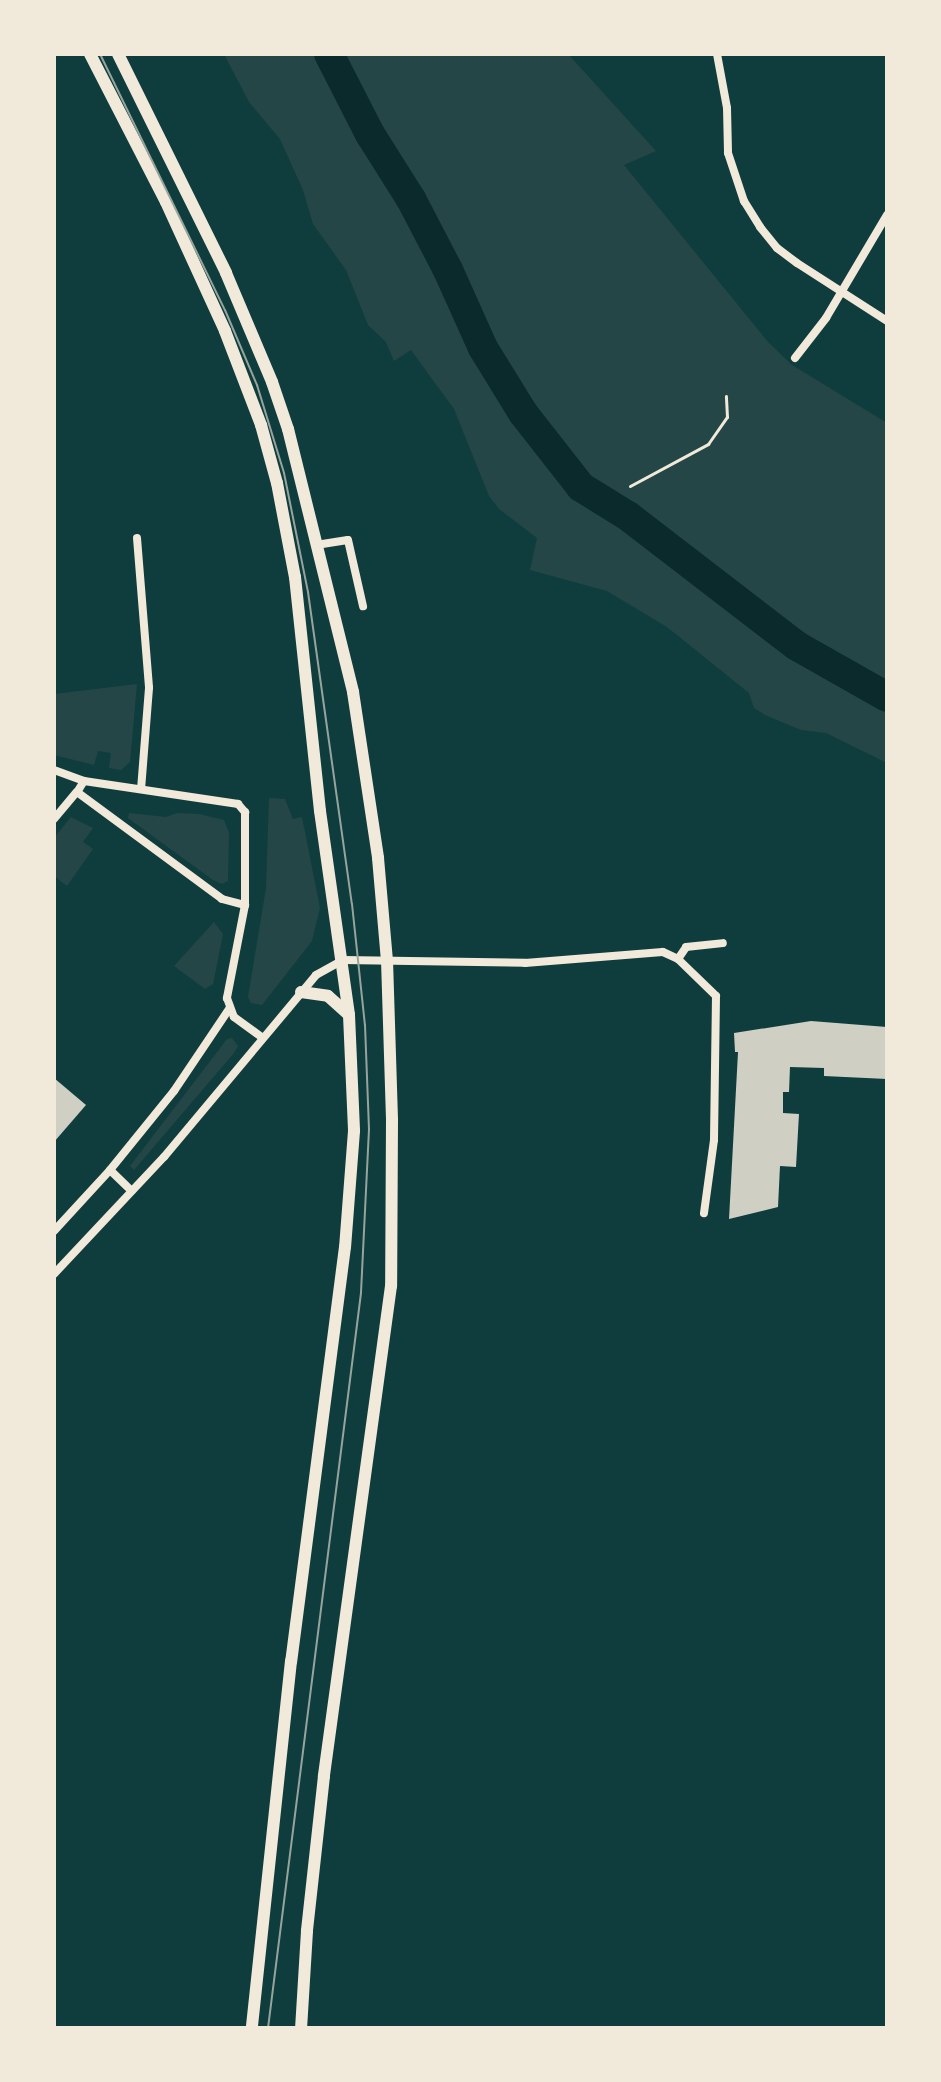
<!DOCTYPE html>
<html>
<head>
<meta charset="utf-8">
<style>
	body { margin:0 }
	#map { position:relative; width:941px; height:2082px; overflow:hidden; background:#0f3d3e; font-family:Figtree,sans-serif }
	div>[style] { position:absolute }
	.green>* { inset:0; background:#244646 }
	.river>* { height:30px; margin:-15px; padding:0 15px; transform-origin:15px; border-radius:15px; background:#0a2a2b }
	.building>* { inset:0; background:#cfcfc3 }
	.path>* { height:3px; margin:-1.5px; padding:0 1.5px; transform-origin:1.5px; border-radius:1.5px; background:#f1e9da }
	.minor>* { height:8px; margin:-4px; padding:0 4px; transform-origin:4px; border-radius:4px; background:#f1e9da }
	.secondary>* { height:12px; margin:-6px; padding:0 6px; transform-origin:6px; border-radius:6px; background:#f1e9da }
	.tram>* { height:2px; margin:-1px; padding:0 1px; transform-origin:1px; border-radius:1px; background:#97a49c }
	span { translate:-50% -50%; white-space:nowrap; text-align:center; line-height:1.15; -webkit-text-stroke:7px #f1e9da; paint-order:stroke }
	.frame { position:absolute; inset:0; border:56px solid #f1e9da; pointer-events:none }
</style>
</head>
<body>
<div id="map">
	<div class="green">
		<i style="clip-path:polygon(224px 54px,568px 54px,656px 151px,624px 165px,768px 342px,792px 365px,887px 423px,887px 763px,826px 733px,801px 730px,765px 715px,754px 708px,749px 693px,667px 627px,607px 591px,530px 570px,537px 538px,499px 509px,489px 496px,454px 409px,411px 350px,394px 361px,386px 342px,368px 325px,346px 270px,313px 224px,303px 190px,280px 139px,249px 102px)"></i>
		<i style="clip-path:polygon(137px 684px,130px 762px,121px 770px,109px 768px,111px 753px,98px 751px,94px 765px,54px 755px,54px 694px)"></i>
		<i style="clip-path:polygon(269px 798px,285px 799px,293px 819px,302px 817px,320px 908px,312px 941px,262px 1005px,251px 1003px,248px 997px,266px 888px)"></i>
		<i style="clip-path:polygon(129px 813px,166px 817px,177px 813px,199px 814px,224px 820px,229px 833px,228px 881px,222px 884px,213px 880px,128px 818px)"></i>
		<i style="clip-path:polygon(71px 817px,93px 828px,83px 842px,93px 849px,67px 886px,54px 876px,54px 838px)"></i>
		<i style="clip-path:polygon(214px 922px,223px 934px,213px 984px,205px 989px,174px 966px)"></i>
		<i style="clip-path:polygon(232px 1038px,238px 1046px,234px 1053px,134px 1170px,130px 1166px,227px 1039px)"></i>
	</div>
	<div class="river">
		<i style="left:329px;top:54px;width:90px;rotate:62.9deg"></i>
		<i style="left:370px;top:134px;width:77px;rotate:57.8deg"></i>
		<i style="left:411px;top:199px;width:80px;rotate:62.5deg"></i>
		<i style="left:448px;top:270px;width:85px;rotate:65.8deg"></i>
		<i style="left:483px;top:348px;width:76px;rotate:58.4deg"></i>
		<i style="left:523px;top:413px;width:94px;rotate:51.9deg"></i>
		<i style="left:581px;top:487px;width:55px;rotate:31.7deg"></i>
		<i style="left:628px;top:516px;width:213px;rotate:37.6deg"></i>
		<i style="left:797px;top:646px;width:103px;rotate:29.5deg"></i>
	</div>
	<div class="building">
		<i style="clip-path:polygon(811px 1021px,887px 1027px,887px 1079px,824px 1076px,824px 1068px,790px 1067px,789px 1092px,783px 1092px,783px 1113px,799px 1114px,796px 1167px,780px 1166px,778px 1207px,729px 1219px,738px 1052px,735px 1052px,734px 1033px)"></i>
		<i style="clip-path:polygon(54px 1078px,86px 1105px,54px 1142px)"></i>
	</div>
	<div class="path">
		<i style="left:630px;top:486px;width:89px;rotate:-28.3deg"></i>
		<i style="left:708px;top:444px;width:33px;rotate:-55deg"></i>
		<i style="left:727px;top:417px;width:21px;rotate:-93deg"></i>
	</div>
	<div class="minor">
		<i style="left:717px;top:54px;width:55px;rotate:79.5deg"></i>
		<i style="left:727px;top:108px;width:45px;rotate:88.7deg"></i>
		<i style="left:728px;top:153px;width:51px;rotate:71.6deg"></i>
		<i style="left:744px;top:201px;width:31px;rotate:58deg"></i>
		<i style="left:760px;top:227px;width:27px;rotate:51deg"></i>
		<i style="left:777px;top:248px;width:25px;rotate:37deg"></i>
		<i style="left:797px;top:263px;width:107px;rotate:32.8deg"></i>
		<i style="left:795px;top:358px;width:51px;rotate:-52.2deg"></i>
		<i style="left:826px;top:318px;width:120px;rotate:-59.4deg"></i>
		<i style="left:137px;top:538px;width:150px;rotate:85.4deg"></i>
		<i style="left:149px;top:688px;width:101px;rotate:94.5deg"></i>
		<i style="left:316px;top:545px;width:32px;rotate:-9deg"></i>
		<i style="left:348px;top:540px;width:68px;rotate:77.2deg"></i>
		<i style="left:54px;top:770px;width:32px;rotate:20deg"></i>
		<i style="left:84px;top:781px;width:156px;rotate:8.5deg"></i>
		<i style="left:238px;top:804px;width:11px;rotate:49deg"></i>
		<i style="left:245px;top:812px;width:93px;rotate:90deg"></i>
		<i style="left:245px;top:905px;width:95px;rotate:101deg"></i>
		<i style="left:227px;top:998px;width:20px;rotate:70deg"></i>
		<i style="left:234px;top:1017px;width:34px;rotate:36deg"></i>
		<i style="left:84px;top:781px;width:13px;rotate:122deg"></i>
		<i style="left:77px;top:792px;width:180px;rotate:36.4deg"></i>
		<i style="left:222px;top:899px;width:24px;rotate:15deg"></i>
		<i style="left:54px;top:819px;width:35px;rotate:-50deg"></i>
		<i style="left:678px;top:959px;width:14px;rotate:-56deg"></i>
		<i style="left:686px;top:947px;width:37px;rotate:-6deg"></i>
		<i style="left:110px;top:1170px;width:30px;rotate:44deg"></i>
		<i style="left:54px;top:1231px;width:83px;rotate:-47.4deg"></i>
		<i style="left:110px;top:1170px;width:102px;rotate:-51deg"></i>
		<i style="left:174px;top:1091px;width:99px;rotate:-56.1deg"></i>
		<i style="left:54px;top:1274px;width:161px;rotate:-46.8deg"></i>
		<i style="left:164px;top:1157px;width:237px;rotate:-50.1deg"></i>
		<i style="left:316px;top:975px;width:31px;rotate:-29deg"></i>
		<i style="left:343px;top:960px;width:182px;rotate:0.9deg"></i>
		<i style="left:525px;top:963px;width:138px;rotate:-4.6deg"></i>
		<i style="left:663px;top:952px;width:17px;rotate:25deg"></i>
		<i style="left:678px;top:959px;width:53px;rotate:44.2deg"></i>
		<i style="left:716px;top:996px;width:144px;rotate:90.8deg"></i>
		<i style="left:714px;top:1140px;width:74px;rotate:97.8deg"></i>
	</div>
	<div class="secondary">
		<i style="left:90px;top:54px;width:166px;rotate:62.8deg"></i>
		<i style="left:166px;top:202px;width:142px;rotate:65.4deg"></i>
		<i style="left:225px;top:331px;width:101px;rotate:69deg"></i>
		<i style="left:261px;top:425px;width:60px;rotate:74.6deg"></i>
		<i style="left:277px;top:483px;width:96px;rotate:79.2deg"></i>
		<i style="left:295px;top:577px;width:235px;rotate:83.9deg"></i>
		<i style="left:320px;top:811px;width:206px;rotate:81.9deg"></i>
		<i style="left:349px;top:1015px;width:116px;rotate:87.5deg"></i>
		<i style="left:354px;top:1131px;width:116px;rotate:94.4deg"></i>
		<i style="left:345px;top:1247px;width:418px;rotate:97.4deg"></i>
		<i style="left:291px;top:1661px;width:369px;rotate:96.1deg"></i>
		<i style="left:118px;top:54px;width:244px;rotate:63.7deg"></i>
		<i style="left:226px;top:273px;width:118px;rotate:67.1deg"></i>
		<i style="left:272px;top:382px;width:50px;rotate:71.2deg"></i>
		<i style="left:288px;top:429px;width:271px;rotate:76.1deg"></i>
		<i style="left:353px;top:692px;width:168px;rotate:81.4deg"></i>
		<i style="left:378px;top:858px;width:102px;rotate:85deg"></i>
		<i style="left:387px;top:960px;width:160px;rotate:88.2deg"></i>
		<i style="left:392px;top:1120px;width:166px;rotate:90.3deg"></i>
		<i style="left:391px;top:1286px;width:495px;rotate:97.8deg"></i>
		<i style="left:324px;top:1776px;width:156px;rotate:96.3deg"></i>
		<i style="left:307px;top:1931px;width:97px;rotate:93.5deg"></i>
		<i style="left:301px;top:992px;width:27px;rotate:8deg"></i>
		<i style="left:328px;top:996px;width:28px;rotate:42deg"></i>
	</div>
	<div class="tram">
		<i style="left:100px;top:54px;width:285px;rotate:64deg"></i>
		<i style="left:225px;top:310px;width:82px;rotate:66.9deg"></i>
		<i style="left:257px;top:385px;width:92px;rotate:72.9deg"></i>
		<i style="left:284px;top:473px;width:121px;rotate:78.6deg"></i>
		<i style="left:308px;top:592px;width:315px;rotate:82deg"></i>
		<i style="left:352px;top:904px;width:122px;rotate:83.9deg"></i>
		<i style="left:365px;top:1025px;width:104px;rotate:87.8deg"></i>
		<i style="left:369px;top:1129px;width:164px;rotate:92.8deg"></i>
		<i style="left:361px;top:1293px;width:741px;rotate:97.21deg"></i>
	</div>
	<div class="frame"></div>
</div>
</body>
</html>
